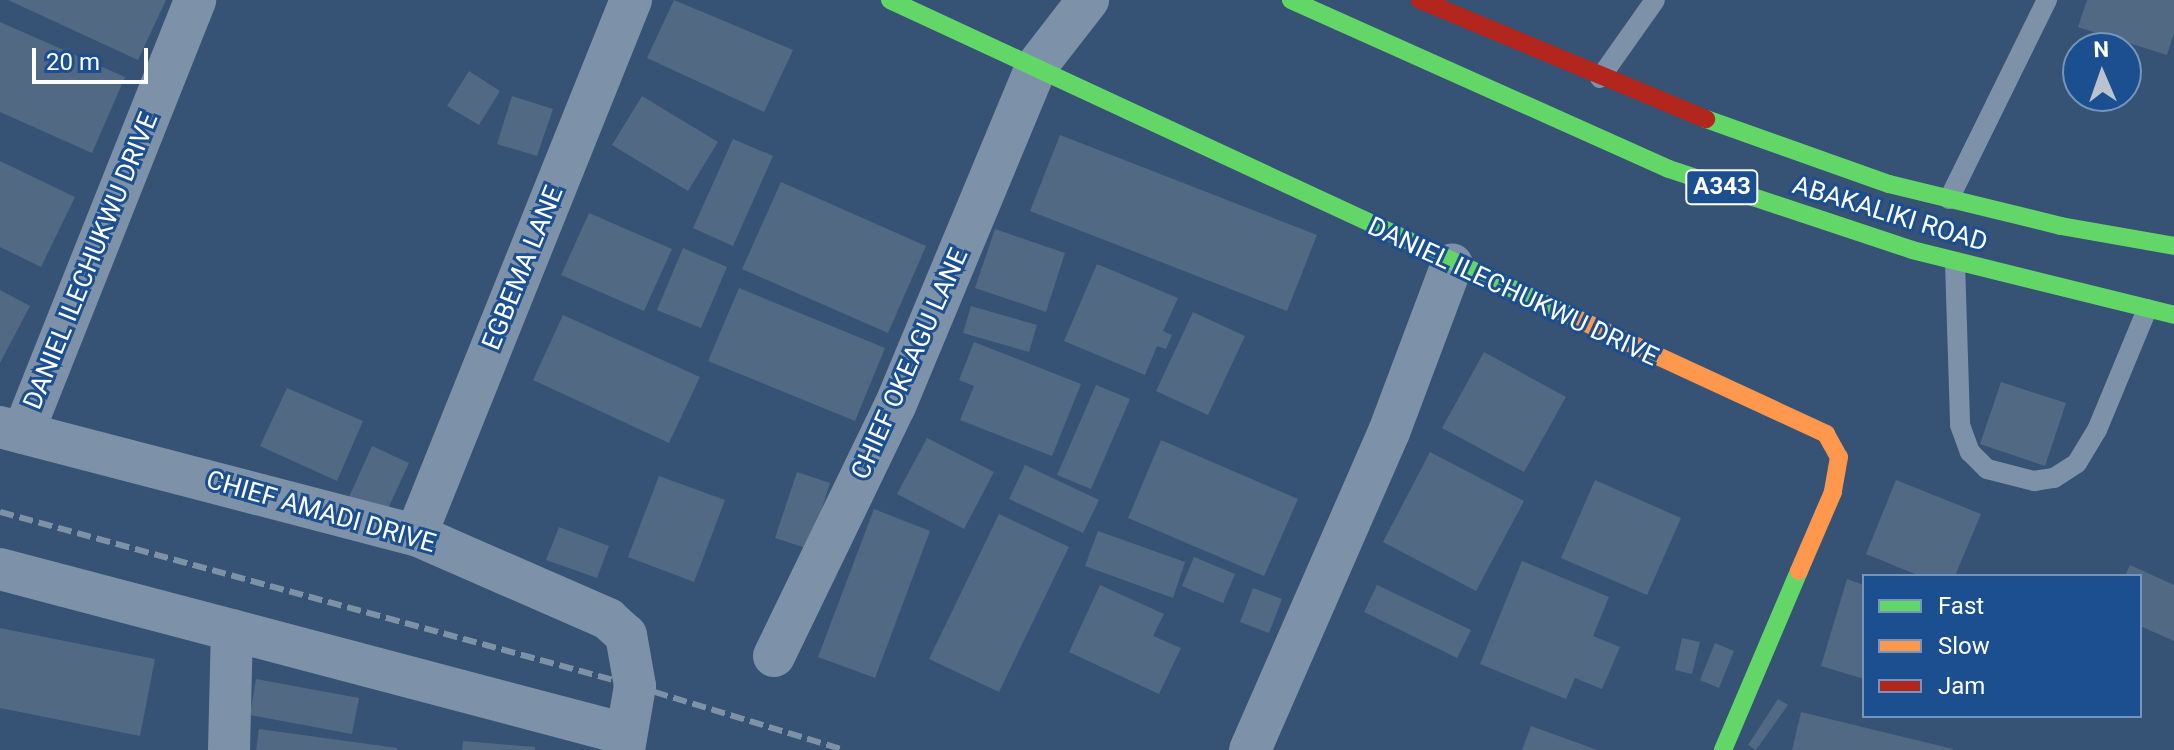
<!DOCTYPE html>
<html>
<head>
<meta charset="utf-8">
<style>
	body { margin:0 }
	#map { position:relative; width:2174px; height:750px; overflow:hidden; background:#365274; font-family:Roboto,sans-serif }
	div>[style] { position:absolute }
	.building>* { inset:0; background:#526984 }
	.lane>* { height:20px; margin:-10px; padding:0 10px; transform-origin:10px; border-radius:10px; background:#7d92a8 }
	.street>* { height:42px; margin:-21px; padding:0 21px; transform-origin:21px; border-radius:21px; background:#7d92a8 }
	.fast>* { height:18px; margin:-9px; padding:0 9px; transform-origin:9px; border-radius:9px; background:#63d668 }
	.slow>* { height:18px; margin:-9px; padding:0 9px; transform-origin:9px; border-radius:9px; background:#ff974d }
	.jam>* { height:18px; margin:-9px; padding:0 9px; transform-origin:9px; border-radius:9px; background:#b3261e }
	.rail>* { height:6px; margin-top:-3px; transform-origin:0; background:repeating-linear-gradient(90deg,#7e92a7 0 14px,transparent 0 20px) }
	span { translate:-50% -50%; white-space:nowrap; text-align:center; line-height:1.15; -webkit-text-stroke:6px #1b4f8f; paint-order:stroke }
	.shield-label span { padding:2px 6px; background:#1b4f8f; border:2px solid; border-radius:6px; -webkit-text-stroke-width:0 }
	.shield-label { font-size:24px; color:#fff; font-weight:700 }
	.street-label { font-size:26px; color:#fff }
	.legend { position:absolute; left:1862px; top:574px; width:280px; height:144px; box-sizing:border-box; background:#1b4f8f; border:2px solid #7695bc; margin:0; padding:10px 14px; list-style:none; font-size:24px; color:#fff }
	.legend li { display:flex; align-items:center; gap:16px; height:40px }
	.legend b { width:40px; border:2px solid #7695bc }
	.north { position:absolute; left:2062px; top:32px; width:80px; height:80px; box-sizing:border-box; background:#1b4f8f; border:2px solid #7695bc; border-radius:50%; rotate:358deg; font-size:22px; font-weight:700; line-height:32px; text-align:center; color:#fff }
	.north::after { content:''; display:block; margin:auto; width:28px; height:36px; background:#b9c2ce; clip-path:polygon(50% 0,100% 100%,50% 72%,0 100%) }
	.scale { position:absolute; left:32px; top:48px; width:116px; height:36px; box-sizing:border-box; border:4px solid #fff; border-top:0; padding-left:10px; font-size:24px; line-height:28px; white-space:nowrap; color:#fff; -webkit-text-stroke:6px #1b4f8f; paint-order:stroke }
</style>
</head>
<body>
<div id="map">
	<div class="building">
		<i style="clip-path:polygon(8px 0,166px 0,138px 60px)"></i>
		<i style="clip-path:polygon(674px 0,793px 50px,764px 112px,647px 58px)"></i>
		<i style="clip-path:polygon(2087px 0,2174px 0,2174px 33px,2167px 55px,2078px 27px)"></i>
		<i style="clip-path:polygon(0 22px,125px 77px,92px 153px,0 112px)"></i>
		<i style="clip-path:polygon(469px 71px,500px 91px,479px 125px,447px 106px)"></i>
		<i style="clip-path:polygon(512px 96px,553px 109px,537px 156px,497px 144px)"></i>
		<i style="clip-path:polygon(642px 96px,718px 142px,688px 191px,612px 145px)"></i>
		<i style="clip-path:polygon(1060px 135px,1317px 235px,1287px 311px,1030px 211px)"></i>
		<i style="clip-path:polygon(733px 139px,773px 156px,733px 246px,693px 228px)"></i>
		<i style="clip-path:polygon(0 161px,75px 197px,41px 267px,0 247px)"></i>
		<i style="clip-path:polygon(781px 182px,926px 246px,888px 333px,742px 269px)"></i>
		<i style="clip-path:polygon(589px 213px,672px 249px,644px 311px,561px 275px)"></i>
		<i style="clip-path:polygon(995px 229px,1065px 253px,1046px 312px,975px 288px)"></i>
		<i style="clip-path:polygon(683px 248px,727px 267px,701px 328px,657px 310px)"></i>
		<i style="clip-path:polygon(1097px 264px,1178px 298px,1163px 331px,1172px 335px,1166px 349px,1157px 346px,1145px 375px,1064px 341px)"></i>
		<i style="clip-path:polygon(739px 288px,885px 348px,855px 421px,708px 361px)"></i>
		<i style="clip-path:polygon(0 290px,30px 306px,0 363px)"></i>
		<i style="clip-path:polygon(971px 306px,1037px 325px,1029px 352px,963px 333px)"></i>
		<i style="clip-path:polygon(1193px 312px,1245px 336px,1208px 415px,1156px 391px)"></i>
		<i style="clip-path:polygon(563px 315px,700px 377px,669px 443px,533px 380px)"></i>
		<i style="clip-path:polygon(974px 342px,1081px 384px,1052px 456px,960px 420px,974px 386px,959px 380px)"></i>
		<i style="clip-path:polygon(1484px 352px,1566px 397px,1524px 472px,1442px 428px)"></i>
		<i style="clip-path:polygon(2001px 382px,2066px 403px,2045px 466px,1980px 444px)"></i>
		<i style="clip-path:polygon(1096px 385px,1130px 399px,1091px 489px,1057px 475px)"></i>
		<i style="clip-path:polygon(287px 388px,363px 421px,337px 481px,260px 446px)"></i>
		<i style="clip-path:polygon(927px 438px,994px 472px,964px 529px,897px 494px)"></i>
		<i style="clip-path:polygon(1161px 440px,1298px 499px,1264px 576px,1128px 518px)"></i>
		<i style="clip-path:polygon(372px 446px,409px 463px,386px 513px,349px 497px)"></i>
		<i style="clip-path:polygon(1430px 452px,1524px 501px,1476px 591px,1383px 542px)"></i>
		<i style="clip-path:polygon(1025px 465px,1099px 500px,1083px 533px,1009px 499px)"></i>
		<i style="clip-path:polygon(797px 472px,830px 483px,809px 549px,775px 538px)"></i>
		<i style="clip-path:polygon(659px 476px,725px 500px,694px 582px,628px 557px)"></i>
		<i style="clip-path:polygon(1595px 480px,1681px 518px,1647px 595px,1561px 558px)"></i>
		<i style="clip-path:polygon(1896px 480px,1981px 514px,1955px 576px,1920px 576px,1866px 554px)"></i>
		<i style="clip-path:polygon(874px 509px,930px 531px,875px 678px,818px 657px)"></i>
		<i style="clip-path:polygon(999px 514px,1069px 547px,999px 692px,929px 659px)"></i>
		<i style="clip-path:polygon(559px 527px,609px 546px,597px 578px,546px 560px)"></i>
		<i style="clip-path:polygon(1098px 531px,1185px 562px,1173px 598px,1085px 566px)"></i>
		<i style="clip-path:polygon(1194px 557px,1235px 574px,1223px 603px,1182px 586px)"></i>
		<i style="clip-path:polygon(1522px 561px,1609px 597px,1593px 636px,1620px 647px,1602px 689px,1575px 678px,1566px 699px,1480px 664px)"></i>
		<i style="clip-path:polygon(2130px 565px,2174px 585px,2174px 641px,2140px 626px,2140px 576px,2125px 576px)"></i>
		<i style="clip-path:polygon(1847px 579px,1864px 585px,1864px 679px,1821px 666px)"></i>
		<i style="clip-path:polygon(1100px 585px,1164px 614px,1153px 636px,1181px 648px,1159px 694px,1069px 652px)"></i>
		<i style="clip-path:polygon(1377px 585px,1471px 630px,1457px 658px,1364px 612px)"></i>
		<i style="clip-path:polygon(1253px 588px,1282px 599px,1269px 633px,1240px 622px)"></i>
		<i style="clip-path:polygon(0 628px,155px 659px,140px 736px,0 708px)"></i>
		<i style="clip-path:polygon(1682px 638px,1700px 642px,1692px 674px,1675px 670px)"></i>
		<i style="clip-path:polygon(1715px 643px,1734px 651px,1719px 688px,1700px 680px)"></i>
		<i style="clip-path:polygon(256px 679px,359px 698px,352px 734px,250px 715px)"></i>
		<i style="clip-path:polygon(1778px 699px,1788px 705px,1756px 750px,1748px 745px)"></i>
		<i style="clip-path:polygon(1801px 712px,1953px 749px,1953px 750px,1792px 750px)"></i>
		<i style="clip-path:polygon(1531px 726px,1597px 750px,1522px 750px)"></i>
		<i style="clip-path:polygon(259px 729px,397px 748px,397px 750px,256px 750px)"></i>
		<i style="clip-path:polygon(463px 741px,535px 747px,535px 750px,462px 750px)"></i>
	</div>
	<div class="lane">
		<i style="left:1600px;top:78px;width:95px;rotate:-54.8deg"></i>
		<i style="left:1949px;top:199px;width:222px;rotate:-63.8deg"></i>
		<i style="left:1955px;top:262px;width:163px;rotate:88.2deg"></i>
		<i style="left:1960px;top:425px;width:29px;rotate:70deg"></i>
		<i style="left:1970px;top:452px;width:24px;rotate:45deg"></i>
		<i style="left:1987px;top:469px;width:49px;rotate:14.3deg"></i>
		<i style="left:2034px;top:481px;width:20px;rotate:-9deg"></i>
		<i style="left:2054px;top:478px;width:27px;rotate:-33deg"></i>
		<i style="left:2077px;top:463px;width:39px;rotate:-59deg"></i>
		<i style="left:2097px;top:430px;width:131px;rotate:-67.5deg"></i>
	</div>
	<div class="street">
		<i style="left:0;top:427px;width:430px;rotate:14.6deg"></i>
		<i style="left:416px;top:535px;width:210px;rotate:23.6deg"></i>
		<i style="left:608px;top:619px;width:24px;rotate:42deg"></i>
		<i style="left:626px;top:635px;width:52px;rotate:80deg"></i>
		<i style="left:635px;top:686px;width:65px;rotate:99.8deg"></i>
		<i style="left:23px;top:433px;width:466px;rotate:-68.3deg"></i>
		<i style="left:416px;top:535px;width:577px;rotate:-68.11deg"></i>
		<i style="left:0;top:569px;width:646px;rotate:14.79deg"></i>
		<i style="left:774px;top:656px;width:278px;rotate:-64.2deg"></i>
		<i style="left:895px;top:406px;width:367px;rotate:-67.4deg"></i>
		<i style="left:1036px;top:67px;width:85px;rotate:-52.2deg"></i>
		<i style="left:229px;top:750px;width:120px;rotate:-88.6deg"></i>
		<i style="left:1250px;top:750px;width:347px;rotate:-66.4deg"></i>
		<i style="left:1389px;top:432px;width:179px;rotate:-69.4deg"></i>
	</div>
	<div class="fast">
		<i style="left:890px;top:0;width:763px;rotate:24.89deg"></i>
		<i style="left:1291px;top:0;width:414px;rotate:24.1deg"></i>
		<i style="left:1669px;top:169px;width:256px;rotate:18.4deg"></i>
		<i style="left:1912px;top:250px;width:270px;rotate:13.9deg"></i>
		<i style="left:1706px;top:119px;width:194px;rotate:19.6deg"></i>
		<i style="left:1889px;top:184px;width:177px;rotate:13.7deg"></i>
		<i style="left:2061px;top:226px;width:115px;rotate:10deg"></i>
		<i style="left:1723px;top:750px;width:194px;rotate:-67deg"></i>
	</div>
	<div class="slow">
		<i style="left:1582px;top:321px;width:269px;rotate:24.8deg"></i>
		<i style="left:1826px;top:434px;width:26px;rotate:61deg"></i>
		<i style="left:1839px;top:457px;width:36px;rotate:100deg"></i>
		<i style="left:1833px;top:492px;width:86px;rotate:113.3deg"></i>
	</div>
	<div class="jam">
		<i style="left:1420px;top:0;width:310px;rotate:22.6deg"></i>
	</div>
	<div class="rail">
		<i style="left:0;top:512px;width:658px;rotate:15.32deg"></i>
		<i style="left:635px;top:686px;width:219px;rotate:17deg"></i>
	</div>
	<div class="shield-label">
		<span style="left:1722px;top:187px">A343</span>
	</div>
	<div class="street-label">
		<span style="left:1890px;top:214px;rotate:17deg">ABAKALIKI ROAD</span>
		<span style="left:91px;top:261px;rotate:-68deg">DANIEL ILECHUKWU DRIVE</span>
		<span style="left:523px;top:268px;rotate:-68deg">EGBEMA LANE</span>
		<span style="left:1513px;top:292px;rotate:25deg">DANIEL ILECHUKWU DRIVE</span>
		<span style="left:910px;top:364px;rotate:-66deg">CHIEF OKEAGU LANE</span>
		<span style="left:321px;top:512px;rotate:16deg">CHIEF AMADI DRIVE</span>
	</div>
	<ul class="legend">
	<li><b style="height:10px;background:#63d668"></b>Fast</li>
	<li><b style="height:10px;background:#ff974d"></b>Slow</li>
	<li><b style="height:10px;background:#b3261e"></b>Jam</li>
	</ul>
	<div class="north">N</div>
	<div class="scale">20 m</div>
</div>
</body>
</html>
